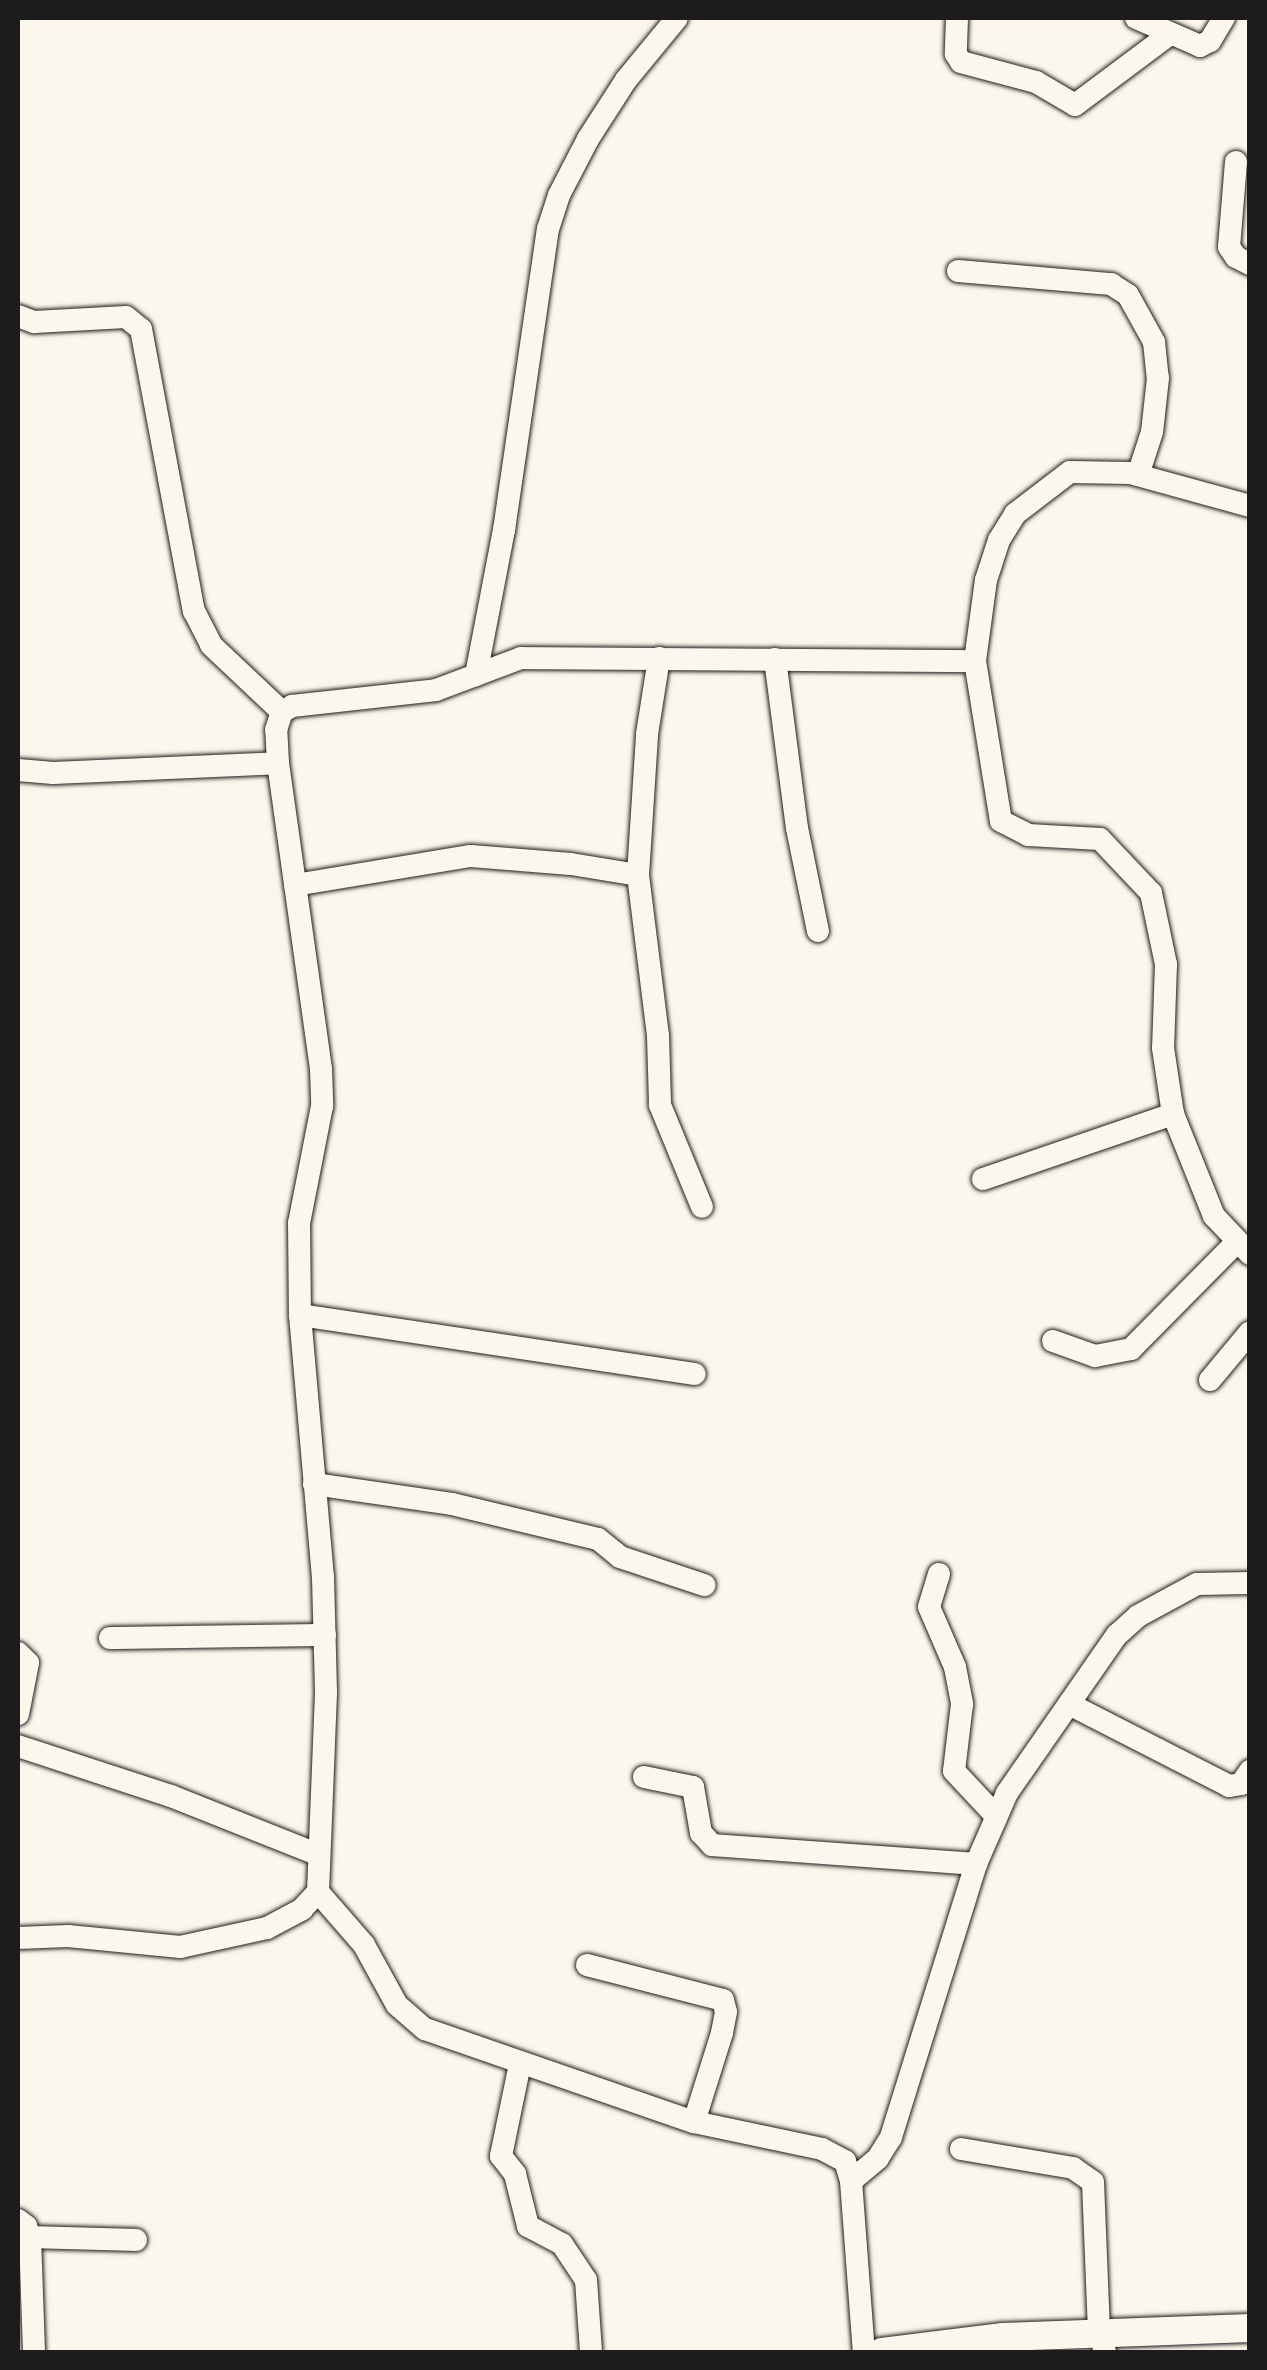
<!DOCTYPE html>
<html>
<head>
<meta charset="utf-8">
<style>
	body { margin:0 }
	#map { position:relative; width:1267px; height:2370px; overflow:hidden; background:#fbf7ec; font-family:"Comic Neue",sans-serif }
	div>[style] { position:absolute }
	.roads { filter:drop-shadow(0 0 2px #1c1c1c) drop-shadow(0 0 2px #1c1c1c) }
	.minor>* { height:22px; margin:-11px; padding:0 11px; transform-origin:11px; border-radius:11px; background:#fbf7ec }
	.major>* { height:28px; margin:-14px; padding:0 14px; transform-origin:14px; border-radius:14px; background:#fbf7ec }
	span { translate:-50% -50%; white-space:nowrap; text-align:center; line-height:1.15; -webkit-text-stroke:8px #fbf7ec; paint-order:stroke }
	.frame { position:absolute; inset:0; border:20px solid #1c1c1c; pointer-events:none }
</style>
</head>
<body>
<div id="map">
	<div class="roads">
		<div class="minor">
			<i style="left:957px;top:18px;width:36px;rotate:92deg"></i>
			<i style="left:956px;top:54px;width:9px;rotate:58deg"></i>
			<i style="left:961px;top:62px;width:78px;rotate:14.9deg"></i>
			<i style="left:1036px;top:82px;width:45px;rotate:30.5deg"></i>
			<i style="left:1075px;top:105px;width:119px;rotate:-36.8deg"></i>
			<i style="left:1136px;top:18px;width:70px;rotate:23.6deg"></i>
			<i style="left:1200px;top:46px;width:11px;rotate:-27deg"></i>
			<i style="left:1210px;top:41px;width:27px;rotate:-59deg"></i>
			<i style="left:1236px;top:162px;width:85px;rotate:94.7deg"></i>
			<i style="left:1229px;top:247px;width:12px;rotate:55deg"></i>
			<i style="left:1236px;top:257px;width:16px;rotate:27deg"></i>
			<i style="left:958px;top:271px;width:154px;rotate:4.9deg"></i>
			<i style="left:1111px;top:284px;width:20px;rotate:33deg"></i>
			<i style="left:1128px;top:295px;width:54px;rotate:61deg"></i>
			<i style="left:1154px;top:342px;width:36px;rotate:84deg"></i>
			<i style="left:1158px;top:378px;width:54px;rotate:96.3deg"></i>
			<i style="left:1152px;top:432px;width:45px;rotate:108deg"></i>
			<i style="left:18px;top:316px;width:17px;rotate:21deg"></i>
			<i style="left:34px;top:322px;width:92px;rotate:-3.1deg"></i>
			<i style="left:126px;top:317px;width:19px;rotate:39deg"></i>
			<i style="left:141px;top:329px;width:287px;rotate:79.4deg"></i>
			<i style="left:194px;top:611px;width:38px;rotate:63deg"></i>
			<i style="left:211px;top:645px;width:98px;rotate:43.3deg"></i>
			<i style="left:775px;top:659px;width:170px;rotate:82.6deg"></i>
			<i style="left:797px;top:828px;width:105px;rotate:78.5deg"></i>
			<i style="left:975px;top:661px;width:162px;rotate:80.8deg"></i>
			<i style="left:1001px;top:821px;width:30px;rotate:27deg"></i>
			<i style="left:1028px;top:835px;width:72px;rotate:3.2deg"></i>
			<i style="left:1100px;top:839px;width:74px;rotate:46.6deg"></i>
			<i style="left:1151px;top:893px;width:73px;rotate:78.1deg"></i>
			<i style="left:1166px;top:964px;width:84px;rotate:92deg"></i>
			<i style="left:1163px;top:1048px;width:67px;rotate:81.4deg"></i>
			<i style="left:1173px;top:1114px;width:110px;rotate:68.1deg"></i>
			<i style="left:1214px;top:1216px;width:52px;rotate:46.5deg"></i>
			<i style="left:476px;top:675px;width:148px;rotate:-79.1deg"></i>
			<i style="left:504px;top:530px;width:304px;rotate:-81.7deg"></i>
			<i style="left:548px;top:229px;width:36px;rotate:-72deg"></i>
			<i style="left:559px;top:195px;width:63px;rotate:-62.6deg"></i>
			<i style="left:588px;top:139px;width:70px;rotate:-57.2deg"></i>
			<i style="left:626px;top:80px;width:80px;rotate:-50.6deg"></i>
			<i style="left:278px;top:763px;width:33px;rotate:-93deg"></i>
			<i style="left:276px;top:730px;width:19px;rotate:-72deg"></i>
			<i style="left:282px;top:712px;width:12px;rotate:-31deg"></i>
			<i style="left:292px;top:706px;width:145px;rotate:-6.3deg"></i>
			<i style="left:436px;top:690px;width:91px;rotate:-20.6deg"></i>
			<i style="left:521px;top:658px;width:454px;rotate:0.4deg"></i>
			<i style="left:975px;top:661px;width:82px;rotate:-82.3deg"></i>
			<i style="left:986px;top:580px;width:42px;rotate:-72deg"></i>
			<i style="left:999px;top:540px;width:31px;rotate:-58deg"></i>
			<i style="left:1015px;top:514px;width:69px;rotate:-37.4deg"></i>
			<i style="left:1070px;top:472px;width:60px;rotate:1deg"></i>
			<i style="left:1130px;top:473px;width:124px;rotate:15.4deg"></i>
			<i style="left:18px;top:770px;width:35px;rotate:5deg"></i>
			<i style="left:53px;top:773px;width:225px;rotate:-2.5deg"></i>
			<i style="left:278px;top:763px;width:309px;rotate:82deg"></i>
			<i style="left:321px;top:1069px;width:37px;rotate:88deg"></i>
			<i style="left:322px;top:1106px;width:119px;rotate:101.1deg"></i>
			<i style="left:299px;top:1223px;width:92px;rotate:89.4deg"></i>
			<i style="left:300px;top:1315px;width:263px;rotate:85deg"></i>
			<i style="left:323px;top:1577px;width:116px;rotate:88.5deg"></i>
			<i style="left:326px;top:1693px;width:199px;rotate:92.3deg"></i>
			<i style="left:318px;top:1892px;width:70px;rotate:49deg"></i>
			<i style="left:364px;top:1945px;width:68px;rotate:61.2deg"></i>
			<i style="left:397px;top:2005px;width:37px;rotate:41deg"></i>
			<i style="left:425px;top:2029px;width:285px;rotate:19.1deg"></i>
			<i style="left:694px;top:2122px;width:131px;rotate:11.9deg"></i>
			<i style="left:822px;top:2149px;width:26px;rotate:28deg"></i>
			<i style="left:845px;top:2161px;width:21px;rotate:73deg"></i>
			<i style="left:851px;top:2181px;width:171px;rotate:85.7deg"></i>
			<i style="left:638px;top:875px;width:141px;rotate:-86.3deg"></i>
			<i style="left:647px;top:734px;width:77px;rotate:-81deg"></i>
			<i style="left:295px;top:885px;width:178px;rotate:-9.4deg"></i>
			<i style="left:471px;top:856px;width:100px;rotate:4.6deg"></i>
			<i style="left:571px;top:864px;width:68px;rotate:9.3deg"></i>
			<i style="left:638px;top:875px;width:162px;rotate:82.9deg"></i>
			<i style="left:658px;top:1036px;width:69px;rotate:88.3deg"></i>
			<i style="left:660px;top:1105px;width:110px;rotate:67.6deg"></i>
			<i style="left:983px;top:1179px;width:201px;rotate:-18.9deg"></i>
			<i style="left:300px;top:1315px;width:399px;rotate:8.5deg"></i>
			<i style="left:1053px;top:1341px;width:45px;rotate:19.7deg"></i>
			<i style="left:1095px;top:1356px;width:37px;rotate:-11deg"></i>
			<i style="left:1131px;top:1349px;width:149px;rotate:-45.3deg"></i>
			<i style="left:1210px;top:1380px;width:62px;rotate:-50.2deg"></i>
			<i style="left:314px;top:1484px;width:139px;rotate:8.2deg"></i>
			<i style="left:452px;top:1504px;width:150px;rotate:13.5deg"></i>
			<i style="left:598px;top:1539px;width:28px;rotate:39deg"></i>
			<i style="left:620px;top:1557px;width:89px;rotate:18.4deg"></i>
			<i style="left:939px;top:1574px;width:34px;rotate:107deg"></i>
			<i style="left:929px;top:1607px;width:65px;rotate:66.6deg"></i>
			<i style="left:955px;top:1667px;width:38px;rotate:79deg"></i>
			<i style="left:962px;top:1704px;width:67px;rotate:96.8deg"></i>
			<i style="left:954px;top:1771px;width:62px;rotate:47deg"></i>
			<i style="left:110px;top:1638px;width:215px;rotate:-0.8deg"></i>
			<i style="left:18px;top:1653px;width:14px;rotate:45deg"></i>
			<i style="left:28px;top:1663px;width:52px;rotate:101.1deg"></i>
			<i style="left:1069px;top:1704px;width:180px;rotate:27.1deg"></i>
			<i style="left:1229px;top:1786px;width:12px;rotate:-9deg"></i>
			<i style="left:1241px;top:1784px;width:16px;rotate:-55deg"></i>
			<i style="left:18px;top:1746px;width:161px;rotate:18.1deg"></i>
			<i style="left:171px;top:1796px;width:157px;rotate:21.7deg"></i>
			<i style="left:644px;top:1777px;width:50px;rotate:11.5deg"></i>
			<i style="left:693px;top:1787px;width:47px;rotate:80.1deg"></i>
			<i style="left:701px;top:1833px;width:16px;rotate:47deg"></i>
			<i style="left:712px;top:1845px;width:265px;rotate:4.1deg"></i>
			<i style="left:18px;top:1938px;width:50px;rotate:-2.3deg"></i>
			<i style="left:68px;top:1936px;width:113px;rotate:5.6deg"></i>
			<i style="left:180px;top:1947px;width:89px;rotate:-12.3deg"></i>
			<i style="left:267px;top:1928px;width:40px;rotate:-28deg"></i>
			<i style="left:302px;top:1909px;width:23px;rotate:-47deg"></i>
			<i style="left:587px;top:1965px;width:140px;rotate:14.4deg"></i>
			<i style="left:723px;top:2000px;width:12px;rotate:76deg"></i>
			<i style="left:726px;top:2012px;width:21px;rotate:101deg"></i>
			<i style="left:722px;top:2033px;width:93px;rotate:107.5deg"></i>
			<i style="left:520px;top:2064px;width:94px;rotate:101.7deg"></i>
			<i style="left:501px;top:2156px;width:23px;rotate:52deg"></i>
			<i style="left:515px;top:2174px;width:54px;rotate:76deg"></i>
			<i style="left:528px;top:2226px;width:38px;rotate:28deg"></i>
			<i style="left:562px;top:2244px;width:43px;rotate:56.3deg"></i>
			<i style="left:586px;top:2280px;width:72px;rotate:86deg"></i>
			<i style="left:961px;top:2149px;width:114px;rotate:9.6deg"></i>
			<i style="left:1073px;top:2168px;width:24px;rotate:35deg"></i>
			<i style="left:1093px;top:2182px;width:149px;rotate:87.7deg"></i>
			<i style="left:1099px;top:2331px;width:22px;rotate:74deg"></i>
			<i style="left:851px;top:2181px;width:35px;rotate:-40deg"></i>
			<i style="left:878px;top:2158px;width:25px;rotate:-58deg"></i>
			<i style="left:891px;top:2137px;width:286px;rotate:-72.7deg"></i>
			<i style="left:976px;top:1864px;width:77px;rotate:-66.4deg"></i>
			<i style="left:1007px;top:1793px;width:193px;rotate:-55.2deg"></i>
			<i style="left:1117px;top:1635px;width:28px;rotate:-42deg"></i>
			<i style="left:1138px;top:1616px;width:67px;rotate:-28.5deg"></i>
			<i style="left:1197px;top:1584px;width:53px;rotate:-1.1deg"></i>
			<i style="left:18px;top:2220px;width:10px;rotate:37deg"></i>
			<i style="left:26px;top:2226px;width:12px;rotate:70deg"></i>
			<i style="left:30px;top:2237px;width:115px;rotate:88deg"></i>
			<i style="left:30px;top:2237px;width:106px;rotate:1.6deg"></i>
		</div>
		<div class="major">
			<i style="left:882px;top:2352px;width:122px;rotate:-7.1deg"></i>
			<i style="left:1003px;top:2337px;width:247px;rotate:-2.1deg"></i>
		</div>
	</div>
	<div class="frame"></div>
</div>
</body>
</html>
